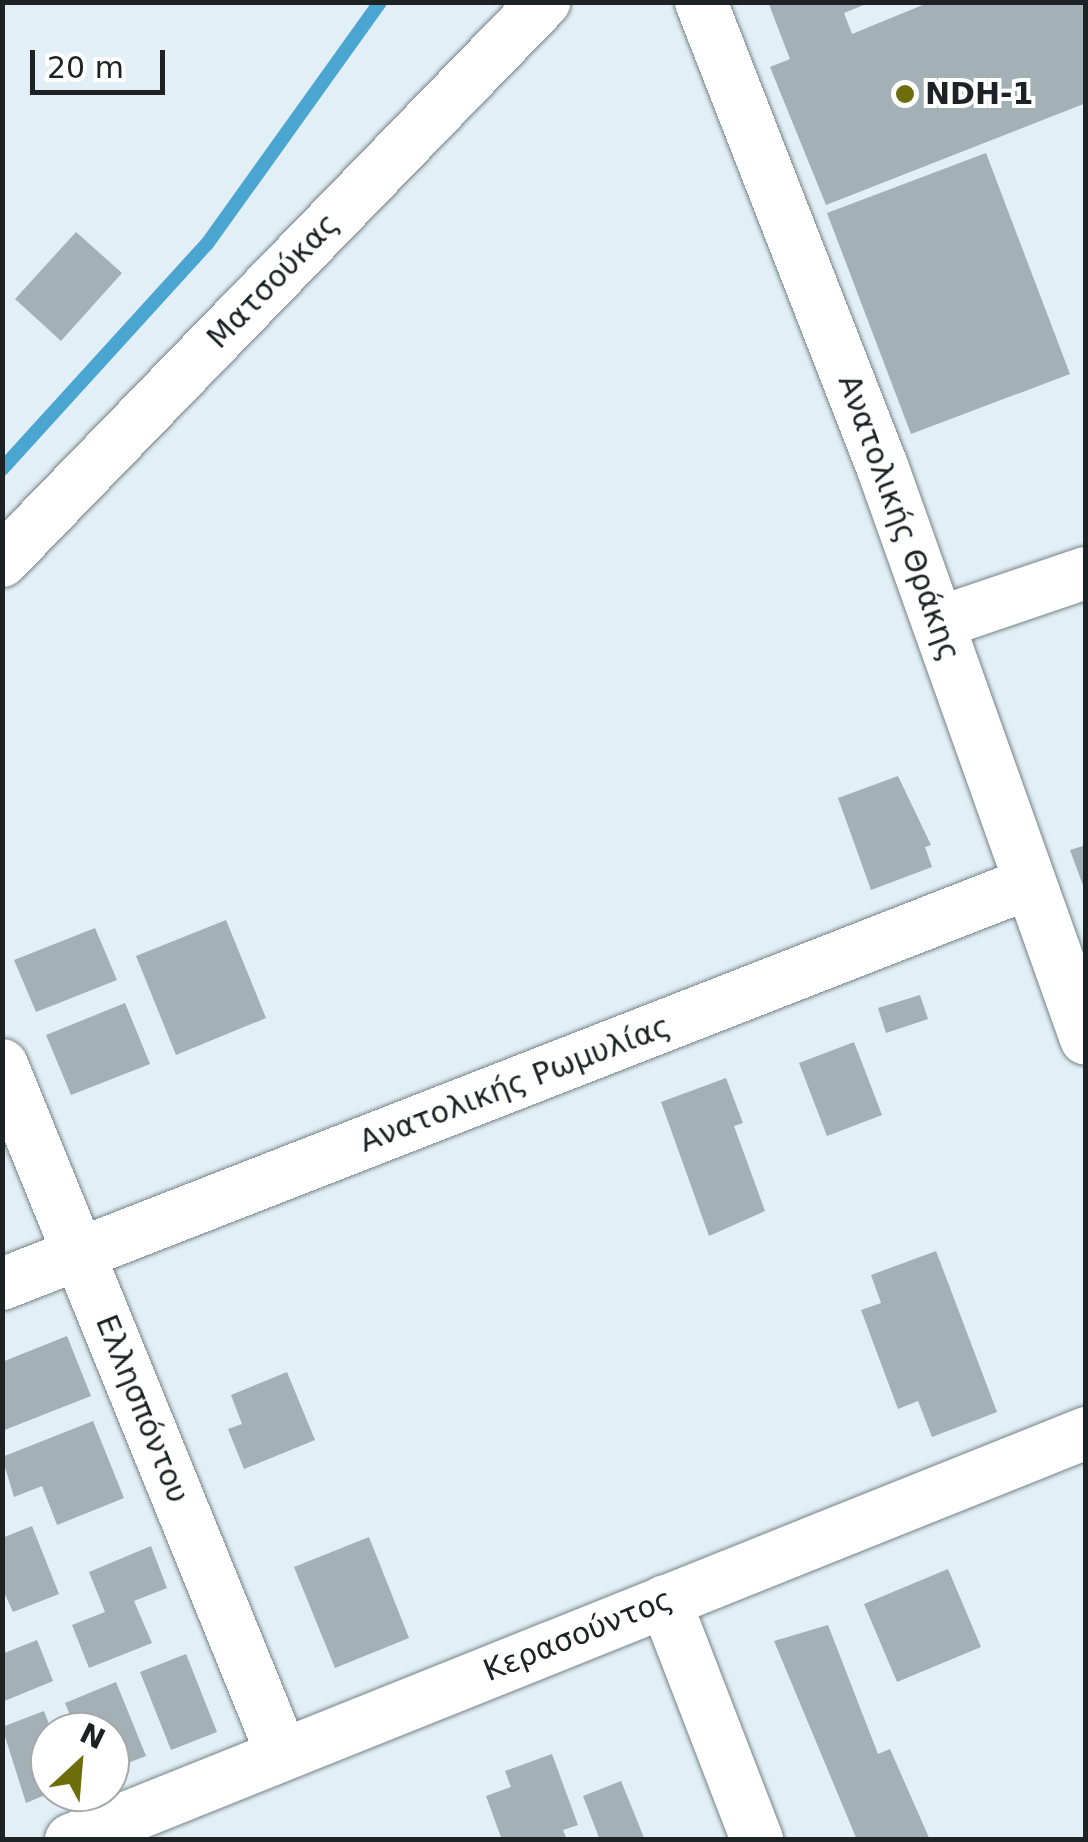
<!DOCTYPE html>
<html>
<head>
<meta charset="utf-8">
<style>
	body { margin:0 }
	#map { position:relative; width:1088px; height:1842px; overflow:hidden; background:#e2eff6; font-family:"DejaVu Sans",sans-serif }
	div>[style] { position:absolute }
	.stream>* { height:14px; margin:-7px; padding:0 7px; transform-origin:7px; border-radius:7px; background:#4aa6d0 }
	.building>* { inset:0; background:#a3b0b6 }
	.roads { filter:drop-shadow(0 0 2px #768288) drop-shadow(0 0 2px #768288) }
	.minor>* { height:52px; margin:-26px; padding:0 26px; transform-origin:26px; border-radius:26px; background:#fff }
	.dots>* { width:28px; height:28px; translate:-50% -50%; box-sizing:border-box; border:5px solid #fff; border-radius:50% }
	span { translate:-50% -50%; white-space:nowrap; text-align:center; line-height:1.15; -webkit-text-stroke:8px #fff; paint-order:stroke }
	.poi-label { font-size:30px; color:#1d2225; font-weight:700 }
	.left { translate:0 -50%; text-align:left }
	.street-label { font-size:30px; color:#1d2225 }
	.frame { position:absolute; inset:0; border:5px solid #1d2225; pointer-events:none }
	.north { position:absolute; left:30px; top:1712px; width:100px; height:100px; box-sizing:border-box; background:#fff; border:2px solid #a5a7a8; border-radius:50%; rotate:26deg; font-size:28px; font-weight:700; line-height:40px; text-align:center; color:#1d2225 }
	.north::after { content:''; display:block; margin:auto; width:35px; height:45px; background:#6e6d0c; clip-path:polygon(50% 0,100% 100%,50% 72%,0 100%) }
	.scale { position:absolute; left:30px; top:50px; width:135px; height:45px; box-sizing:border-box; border:5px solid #1d2225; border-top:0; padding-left:12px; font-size:30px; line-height:35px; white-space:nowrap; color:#1d2225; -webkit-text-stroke:8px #fff; paint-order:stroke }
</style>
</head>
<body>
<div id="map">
	<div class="stream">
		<i style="left:2px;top:469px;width:304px;rotate:-47.7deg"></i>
		<i style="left:207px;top:244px;width:297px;rotate:-54.4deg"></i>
	</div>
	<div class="building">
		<i style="clip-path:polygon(768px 2px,871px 2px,844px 13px,852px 34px,930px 2px,1086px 2px,1086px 103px,826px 205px,770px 67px,790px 59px)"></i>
		<i style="clip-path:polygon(986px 153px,1070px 374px,911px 434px,827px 213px)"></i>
		<i style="clip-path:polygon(76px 232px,122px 273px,61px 341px,15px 299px)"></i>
		<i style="clip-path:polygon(898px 776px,931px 845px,925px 847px,932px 867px,871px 890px,838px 798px)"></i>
		<i style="clip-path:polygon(1086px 845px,1086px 891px,1085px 891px,1070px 850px)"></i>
		<i style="clip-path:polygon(226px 920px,266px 1018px,176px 1055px,136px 956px)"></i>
		<i style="clip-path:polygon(95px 928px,117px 980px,36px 1012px,14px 960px)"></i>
		<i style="clip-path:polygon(920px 995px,928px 1019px,886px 1033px,878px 1008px)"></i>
		<i style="clip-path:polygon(125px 1003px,150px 1064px,71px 1095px,46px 1035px)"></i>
		<i style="clip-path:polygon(854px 1042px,882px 1115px,827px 1136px,799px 1063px)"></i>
		<i style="clip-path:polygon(726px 1078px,743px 1123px,734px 1126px,765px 1211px,709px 1236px,661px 1102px)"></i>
		<i style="clip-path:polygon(936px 1251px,997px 1412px,932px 1437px,918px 1401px,898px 1409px,861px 1310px,881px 1303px,871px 1275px)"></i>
		<i style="clip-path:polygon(67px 1336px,91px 1396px,2px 1431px,2px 1362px)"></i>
		<i style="clip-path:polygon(287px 1372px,315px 1440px,244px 1469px,228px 1429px,242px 1424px,231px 1395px)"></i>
		<i style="clip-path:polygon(93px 1421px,124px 1498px,57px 1525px,42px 1486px,14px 1497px,2px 1457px)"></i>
		<i style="clip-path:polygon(32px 1526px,59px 1594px,13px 1612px,2px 1588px,2px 1538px)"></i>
		<i style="clip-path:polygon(369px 1537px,409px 1638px,335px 1668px,294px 1567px)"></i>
		<i style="clip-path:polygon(151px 1546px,167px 1588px,134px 1601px,152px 1643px,89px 1668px,72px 1625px,105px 1612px,89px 1572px)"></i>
		<i style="clip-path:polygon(948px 1569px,981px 1647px,897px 1682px,864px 1604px)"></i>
		<i style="clip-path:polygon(828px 1625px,878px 1754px,890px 1749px,930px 1840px,857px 1840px,774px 1641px)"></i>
		<i style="clip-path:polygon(37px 1640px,53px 1681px,2px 1702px,2px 1654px)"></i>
		<i style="clip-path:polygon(186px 1654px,217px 1732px,171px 1750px,140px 1672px)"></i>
		<i style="clip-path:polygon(116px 1682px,146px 1756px,110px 1770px,110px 1732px,77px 1732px,65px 1703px)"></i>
		<i style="clip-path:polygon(44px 1711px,52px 1732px,50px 1793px,26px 1803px,2px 1727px)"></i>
		<i style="clip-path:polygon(552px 1754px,578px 1825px,563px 1830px,567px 1840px,502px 1840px,486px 1796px,511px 1787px,505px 1771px)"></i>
		<i style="clip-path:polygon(621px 1781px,645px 1840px,600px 1840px,583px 1796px)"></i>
	</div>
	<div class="roads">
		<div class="minor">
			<i style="left:701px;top:2px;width:498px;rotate:68.7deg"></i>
			<i style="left:882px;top:466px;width:608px;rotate:70.4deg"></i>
			<i style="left:2px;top:561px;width:779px;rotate:-45.88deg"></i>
			<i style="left:938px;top:623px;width:156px;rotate:-18.7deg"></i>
			<i style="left:2px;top:1065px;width:744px;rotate:67.88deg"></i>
			<i style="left:2px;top:1284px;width:1100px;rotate:-21.32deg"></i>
			<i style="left:665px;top:1601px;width:256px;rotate:68.9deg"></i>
			<i style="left:71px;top:1840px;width:1094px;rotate:-21.85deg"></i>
		</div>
	</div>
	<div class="dots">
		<i style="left:905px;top:94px;background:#6e6d0c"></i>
	</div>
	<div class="poi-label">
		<span class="left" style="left:925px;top:94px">NDH-1</span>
	</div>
	<div class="street-label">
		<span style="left:273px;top:281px;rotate:-46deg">Ματσούκας</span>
		<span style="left:899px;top:518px;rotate:70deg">Ανατολικής Θράκης</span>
		<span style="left:515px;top:1084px;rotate:-21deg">Ανατολικής Ρωμυλίας</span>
		<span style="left:142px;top:1409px;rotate:68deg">Ελλησπόντου</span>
		<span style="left:578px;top:1635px;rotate:-22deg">Κερασούντος</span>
	</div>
	<div class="frame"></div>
	<div class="north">N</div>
	<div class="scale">20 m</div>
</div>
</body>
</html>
